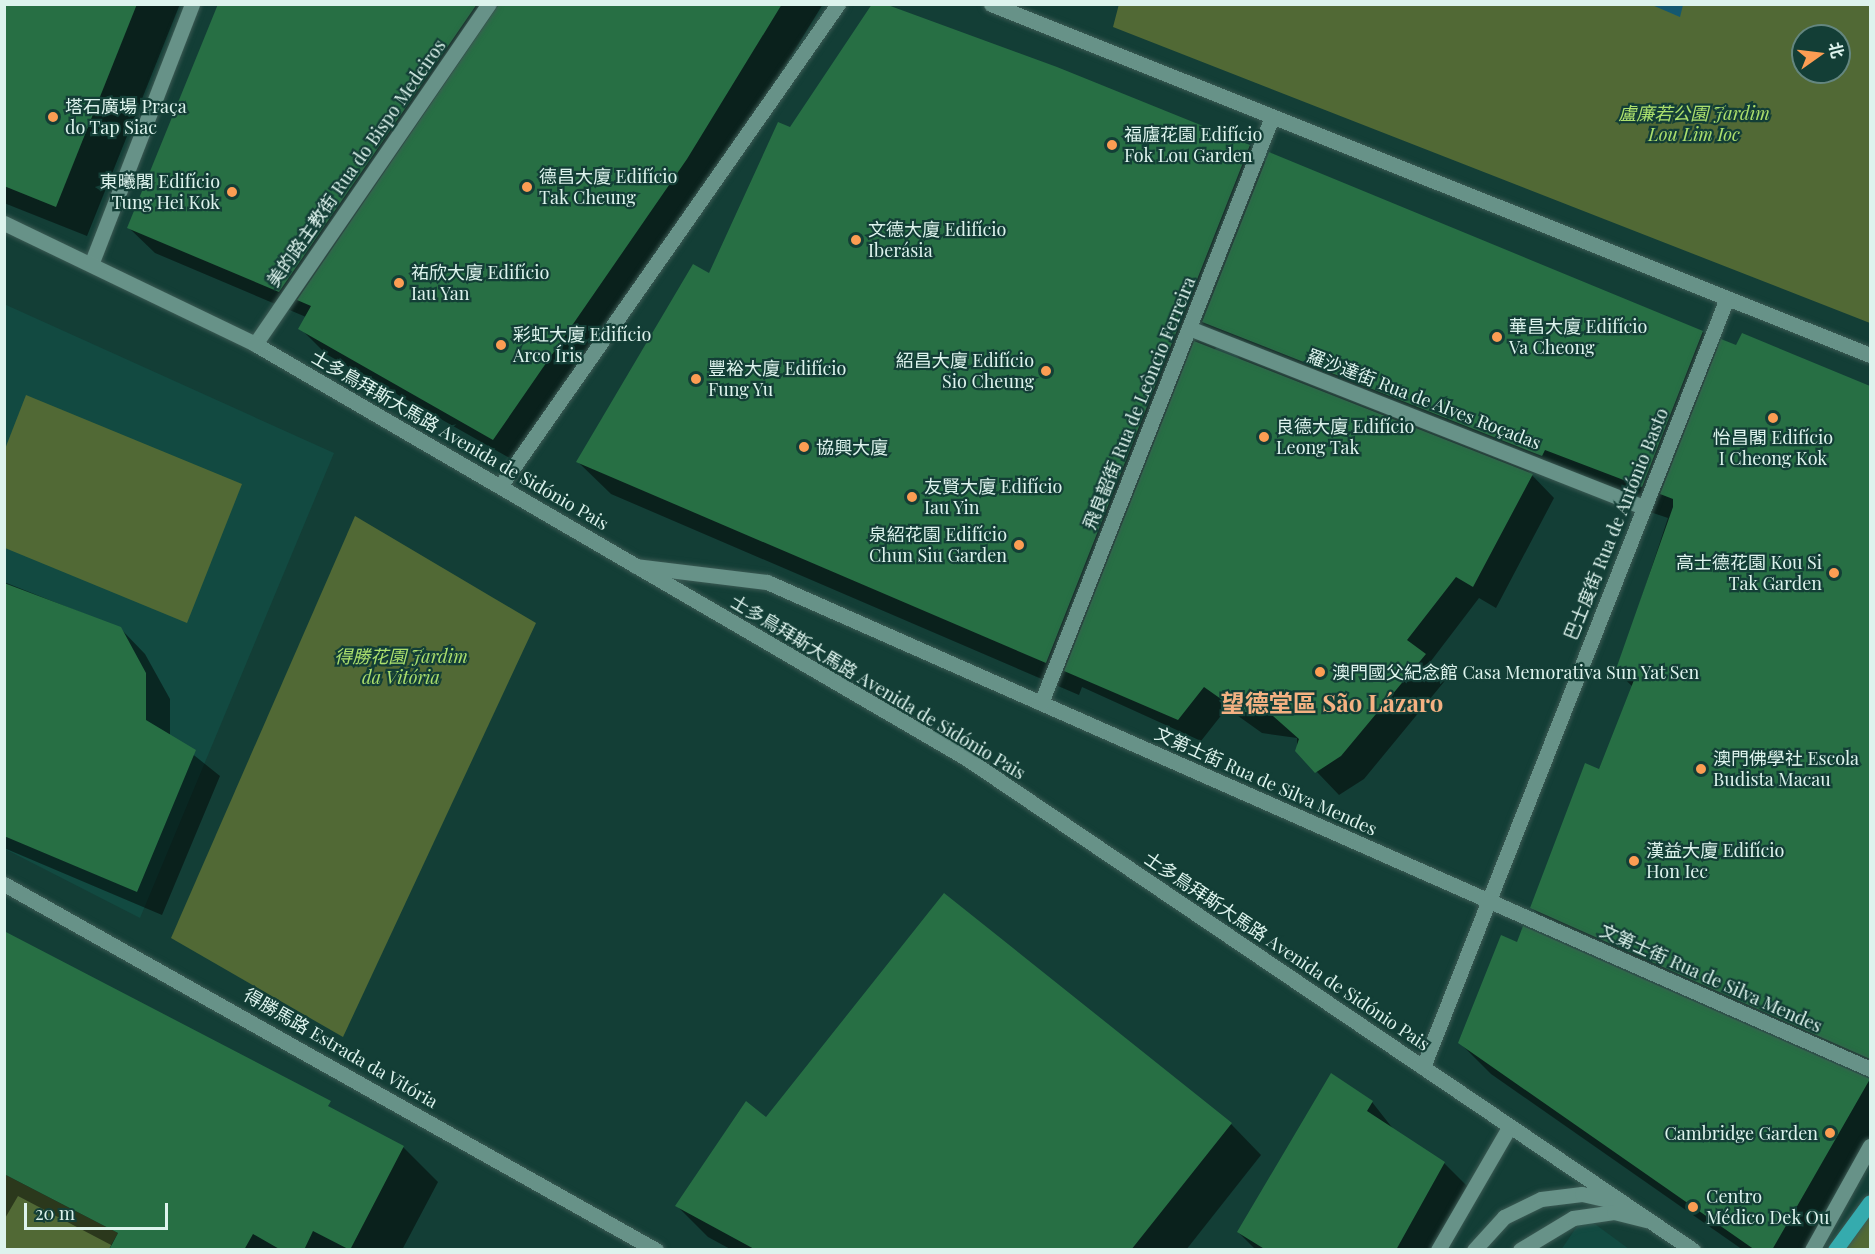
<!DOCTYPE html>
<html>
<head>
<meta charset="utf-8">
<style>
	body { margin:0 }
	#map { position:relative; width:1875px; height:1254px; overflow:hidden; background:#133e36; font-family:"Playfair Display","Noto Sans SC",serif }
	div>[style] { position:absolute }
	.built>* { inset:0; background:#124a41 }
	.green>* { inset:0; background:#516935 }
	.water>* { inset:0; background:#145870 }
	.shadow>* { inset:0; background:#0007 }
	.building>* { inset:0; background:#276f44 }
	.roads { filter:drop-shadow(0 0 2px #3c5a54) drop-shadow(0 0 2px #3c5a54) }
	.minor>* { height:15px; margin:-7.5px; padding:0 7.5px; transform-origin:7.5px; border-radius:7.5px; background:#679288 }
	.tertiary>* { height:15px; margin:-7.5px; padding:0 7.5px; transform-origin:7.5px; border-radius:7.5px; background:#679288 }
	.secondary>* { height:15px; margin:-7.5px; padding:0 7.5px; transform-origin:7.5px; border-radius:7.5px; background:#679288 }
	.primary>* { height:15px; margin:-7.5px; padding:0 7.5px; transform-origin:7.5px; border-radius:7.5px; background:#35abae }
	.dots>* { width:16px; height:16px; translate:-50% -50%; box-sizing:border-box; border:3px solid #133e36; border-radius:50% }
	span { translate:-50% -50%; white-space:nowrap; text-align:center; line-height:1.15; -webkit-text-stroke:4.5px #133e36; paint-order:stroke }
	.poi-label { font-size:18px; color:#ddf3ed }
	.left { translate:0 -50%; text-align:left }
	.right { translate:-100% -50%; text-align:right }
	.park-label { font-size:18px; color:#ace06d; font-style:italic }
	.street-label { font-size:18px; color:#ddf3ed }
	.district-label { font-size:24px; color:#f4b182; font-weight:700 }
	.frame { position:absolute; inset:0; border:6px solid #ddf3ed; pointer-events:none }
	.north { position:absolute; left:1791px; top:24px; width:60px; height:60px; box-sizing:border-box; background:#133e36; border:2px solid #64867f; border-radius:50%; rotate:76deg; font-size:16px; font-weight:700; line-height:24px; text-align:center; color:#ddf3ed }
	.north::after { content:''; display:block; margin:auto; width:21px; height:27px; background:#fc9d53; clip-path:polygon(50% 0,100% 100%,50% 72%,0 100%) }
	.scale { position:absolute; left:24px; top:1203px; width:144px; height:27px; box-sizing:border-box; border:3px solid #ddf3ed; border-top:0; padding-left:8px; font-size:18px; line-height:21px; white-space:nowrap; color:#ddf3ed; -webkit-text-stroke:4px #133e36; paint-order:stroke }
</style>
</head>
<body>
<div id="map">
	<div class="built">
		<i style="clip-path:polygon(4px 304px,334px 453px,140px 918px,5px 849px)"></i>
		<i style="clip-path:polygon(1584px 1216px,1629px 1249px,1561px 1250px)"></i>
	</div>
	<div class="green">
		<i style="clip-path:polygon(evenodd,1119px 4px,1870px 5px,1870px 323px,1113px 27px,1119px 4px,1803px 36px,1839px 36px,1839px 72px,1803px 72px,1803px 36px)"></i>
		<i style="clip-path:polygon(26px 395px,242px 484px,187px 623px,5px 548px,5px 449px)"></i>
		<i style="clip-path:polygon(355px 516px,536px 623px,343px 1037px,171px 938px)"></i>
		<i style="clip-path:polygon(4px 1174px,118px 1233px,109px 1249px,5px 1249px)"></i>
		<i style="clip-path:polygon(1870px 1198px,1870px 1249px,1842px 1249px)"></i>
	</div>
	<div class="water">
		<i style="clip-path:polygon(1652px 5px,1683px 4px,1683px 5px,1680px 17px)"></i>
	</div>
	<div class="shadow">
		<i style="clip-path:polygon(4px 4px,180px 4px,87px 236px,4px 203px)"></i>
		<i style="clip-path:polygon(219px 4px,823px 4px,712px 185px,520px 464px,326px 354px,300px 328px,306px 317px,155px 253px,129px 228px)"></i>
		<i style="clip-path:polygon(evenodd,882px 4px,1250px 146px,1266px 163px,1269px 154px,1703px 332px,1719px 349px,1737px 347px,1742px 335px,1870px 387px,1870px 1077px,1563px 939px,1532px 908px,1599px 771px,1633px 687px,1617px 672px,1668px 518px,1528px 471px,1554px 498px,1496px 608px,1479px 598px,1431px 661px,1448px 677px,1364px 779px,1339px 795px,1297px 751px,1297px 738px,1262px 733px,1227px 708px,1201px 741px,1082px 687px,1079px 695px,611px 494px,578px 462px,710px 275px,791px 129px,882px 4px,1219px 338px,1242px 361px,1215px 350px,1219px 338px)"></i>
		<i style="clip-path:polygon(4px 582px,120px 628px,145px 654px,170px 699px,170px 736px,220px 776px,162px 915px,4px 848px)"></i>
		<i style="clip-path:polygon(4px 932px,403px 1147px,438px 1182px,402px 1250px,111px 1250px,113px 1246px,18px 1196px,4px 1220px)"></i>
		<i style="clip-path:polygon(1460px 1043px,1869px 1080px,1870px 1163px,1821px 1250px,1743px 1250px,1491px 1074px)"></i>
		<i style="clip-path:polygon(1372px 1102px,1394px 1130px,1444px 1163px,1469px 1188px,1434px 1250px,1256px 1250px,1238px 1232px)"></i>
		<i style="clip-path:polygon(766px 1119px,1231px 1124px,1261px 1155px,1186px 1250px,732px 1250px,708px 1237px,677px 1206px)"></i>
	</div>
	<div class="building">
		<i style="clip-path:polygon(4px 4px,137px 4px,56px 207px,4px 186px)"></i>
		<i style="clip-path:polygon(218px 4px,477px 4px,279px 292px,127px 228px)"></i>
		<i style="clip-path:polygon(499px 4px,782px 4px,687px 159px,493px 440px,298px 329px,311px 306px,297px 300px)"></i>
		<i style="clip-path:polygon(872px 4px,885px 4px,1057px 67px,1250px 145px,1046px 663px,576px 462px,693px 264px,709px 273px,778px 122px,790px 127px)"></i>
		<i style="clip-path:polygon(1269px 152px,1703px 331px,1642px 487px,1545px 450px,1542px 456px,1202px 322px)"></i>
		<i style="clip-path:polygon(1742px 333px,1870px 386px,1870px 1059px,1530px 908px,1585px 763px,1599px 769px,1634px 680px,1615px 672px,1673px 507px,1673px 499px,1660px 494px,1721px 339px,1736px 345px)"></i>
		<i style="clip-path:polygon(1194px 341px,1533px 474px,1473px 587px,1456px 577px,1407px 640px,1426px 654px,1341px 756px,1315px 773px,1295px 751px,1299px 739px,1273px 716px,1238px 711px,1204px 687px,1178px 720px,1064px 671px)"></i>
		<i style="clip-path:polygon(4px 583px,121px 627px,146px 673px,146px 720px,196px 750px,137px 892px,4px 836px)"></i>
		<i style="clip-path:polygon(944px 893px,1232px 1123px,1131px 1250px,756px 1250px,675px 1206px,746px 1101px,766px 1117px)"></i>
		<i style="clip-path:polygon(1523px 926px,1870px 1079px,1772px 1250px,1755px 1250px,1458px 1043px,1501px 935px,1517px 942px)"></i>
		<i style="clip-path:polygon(4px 931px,331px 1101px,328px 1106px,404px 1146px,350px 1250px,313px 1231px,304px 1250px,281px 1250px,253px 1234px,244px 1250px,109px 1250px,118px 1233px,4px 1174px)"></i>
		<i style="clip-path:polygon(1331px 1073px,1373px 1101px,1367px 1111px,1445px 1162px,1396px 1250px,1266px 1250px,1237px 1232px)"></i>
	</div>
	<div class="roads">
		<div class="minor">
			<i style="left:1189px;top:328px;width:489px;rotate:21.5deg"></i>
			<i style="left:255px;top:344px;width:413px;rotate:-55.5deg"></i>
			<i style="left:636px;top:566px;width:132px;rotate:7deg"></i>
			<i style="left:767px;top:582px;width:1206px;rotate:23.82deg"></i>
			<i style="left:1041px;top:703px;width:630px;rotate:-68.49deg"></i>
			<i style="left:4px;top:884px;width:748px;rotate:29.31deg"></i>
			<i style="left:1423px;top:1067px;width:827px;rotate:-68.43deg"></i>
			<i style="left:1438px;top:1250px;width:143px;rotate:-59.9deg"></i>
			<i style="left:1474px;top:1250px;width:45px;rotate:-47.7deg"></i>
			<i style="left:1504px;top:1217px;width:41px;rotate:-25.9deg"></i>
			<i style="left:1541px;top:1199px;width:41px;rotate:-7deg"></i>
			<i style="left:1582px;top:1194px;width:39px;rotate:13deg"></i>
			<i style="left:1520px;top:1250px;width:62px;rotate:-31.1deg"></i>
			<i style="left:1573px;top:1218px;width:41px;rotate:-8.3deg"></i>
			<i style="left:1614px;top:1212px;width:34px;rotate:14deg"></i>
		</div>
		<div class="tertiary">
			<i style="left:92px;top:262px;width:277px;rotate:-68.8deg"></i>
			<i style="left:501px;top:485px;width:587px;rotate:-54.98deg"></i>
		</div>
		<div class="secondary">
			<i style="left:991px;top:4px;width:946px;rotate:21.77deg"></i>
			<i style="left:4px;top:223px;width:279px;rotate:25.7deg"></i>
			<i style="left:255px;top:344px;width:823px;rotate:30.21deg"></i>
			<i style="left:966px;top:758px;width:878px;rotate:34.09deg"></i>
			<i style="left:1812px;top:1250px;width:119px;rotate:-60.9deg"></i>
		</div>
		<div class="primary">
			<i style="left:1835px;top:1250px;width:59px;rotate:-53.9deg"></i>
		</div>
	</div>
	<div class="dots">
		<i style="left:53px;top:117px;background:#fc9d53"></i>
		<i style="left:1112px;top:145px;background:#fc9d53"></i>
		<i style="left:527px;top:187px;background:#fc9d53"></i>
		<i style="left:232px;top:192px;background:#fc9d53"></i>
		<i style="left:856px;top:240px;background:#fc9d53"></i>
		<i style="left:399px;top:283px;background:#fc9d53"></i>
		<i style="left:1497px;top:337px;background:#fc9d53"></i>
		<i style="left:501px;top:345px;background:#fc9d53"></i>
		<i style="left:1046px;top:371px;background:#fc9d53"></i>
		<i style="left:696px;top:379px;background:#fc9d53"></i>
		<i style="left:1773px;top:418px;background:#fc9d53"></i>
		<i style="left:1264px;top:437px;background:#fc9d53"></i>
		<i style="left:804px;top:447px;background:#fc9d53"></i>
		<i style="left:912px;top:497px;background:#fc9d53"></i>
		<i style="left:1019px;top:545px;background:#fc9d53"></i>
		<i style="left:1834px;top:573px;background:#fc9d53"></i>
		<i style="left:1320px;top:672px;background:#fc9d53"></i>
		<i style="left:1701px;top:769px;background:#fc9d53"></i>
		<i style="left:1634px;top:861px;background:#fc9d53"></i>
		<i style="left:1830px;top:1133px;background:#fc9d53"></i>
		<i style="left:1693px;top:1207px;background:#fc9d53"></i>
	</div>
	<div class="poi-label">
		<span class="left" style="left:65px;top:117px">塔石廣場 Praça<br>do Tap Siac</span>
		<span class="left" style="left:1124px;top:145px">福廬花園 Edifício<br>Fok Lou Garden</span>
		<span class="left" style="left:539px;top:187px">德昌大廈 Edifício<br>Tak Cheung</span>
		<span class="right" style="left:220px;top:192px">東曦閣 Edifício<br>Tung Hei Kok</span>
		<span class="left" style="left:868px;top:240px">文德大廈 Edifício<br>Iberásia</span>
		<span class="left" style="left:411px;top:283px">祐欣大廈 Edifício<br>Iau Yan</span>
		<span class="left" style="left:1509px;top:337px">華昌大廈 Edifício<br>Va Cheong</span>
		<span class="left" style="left:513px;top:345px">彩虹大廈 Edifício<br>Arco Íris</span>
		<span class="right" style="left:1034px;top:371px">紹昌大廈 Edifício<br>Sio Cheung</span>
		<span class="left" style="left:708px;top:379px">豐裕大廈 Edifício<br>Fung Yu</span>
		<span class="left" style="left:1276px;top:437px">良德大廈 Edifício<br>Leong Tak</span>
		<span style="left:1773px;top:448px">怡昌閣 Edifício<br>I Cheong Kok</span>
		<span class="left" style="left:816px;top:447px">協興大廈</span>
		<span class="left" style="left:924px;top:497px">友賢大廈 Edifício<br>Iau Yin</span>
		<span class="right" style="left:1007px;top:545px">泉紹花園 Edifício<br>Chun Siu Garden</span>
		<span class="right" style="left:1822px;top:573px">高士德花園 Kou Si<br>Tak Garden</span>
		<span class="left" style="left:1332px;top:672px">澳門國父紀念館 Casa Memorativa Sun Yat Sen</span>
		<span class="left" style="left:1713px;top:769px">澳門佛學社 Escola<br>Budista Macau</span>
		<span class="left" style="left:1646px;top:861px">漢益大廈 Edifício<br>Hon Iec</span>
		<span class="right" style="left:1818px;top:1133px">Cambridge Garden</span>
		<span class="left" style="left:1706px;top:1207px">Centro<br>Médico Dek Ou</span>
	</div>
	<div class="park-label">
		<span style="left:1694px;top:124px">盧廉若公園 Jardim<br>Lou Lim Ioc</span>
		<span style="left:401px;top:667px">得勝花園 Jardim<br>da Vitória</span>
	</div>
	<div class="street-label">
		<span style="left:356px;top:163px;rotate:-55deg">美的路主教街 Rua do Bispo Medeiros</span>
		<span style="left:1424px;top:399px;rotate:21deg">羅沙達街 Rua de Alves Roçadas</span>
		<span style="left:1139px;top:403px;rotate:-68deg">飛良韶街 Rua de Leôncio Ferreira</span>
		<span style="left:460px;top:440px;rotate:30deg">士多鳥拜斯大馬路 Avenida de Sidónio Pais</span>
		<span style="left:1616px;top:524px;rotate:-68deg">巴士度街 Rua de António Basto</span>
		<span style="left:878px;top:687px;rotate:31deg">士多鳥拜斯大馬路 Avenida de Sidónio Pais</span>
		<span style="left:1266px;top:781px;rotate:24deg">文第士街 Rua de Silva Mendes</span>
		<span style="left:1287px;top:951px;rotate:34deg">士多鳥拜斯大馬路 Avenida de Sidónio Pais</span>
		<span style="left:1711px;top:978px;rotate:24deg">文第士街 Rua de Silva Mendes</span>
		<span style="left:341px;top:1048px;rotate:30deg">得勝馬路 Estrada da Vitória</span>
	</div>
	<div class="district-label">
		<span style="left:1332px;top:703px">望德堂區 São Lázaro</span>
	</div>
	<div class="frame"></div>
	<div class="north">北</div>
	<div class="scale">20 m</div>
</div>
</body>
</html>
